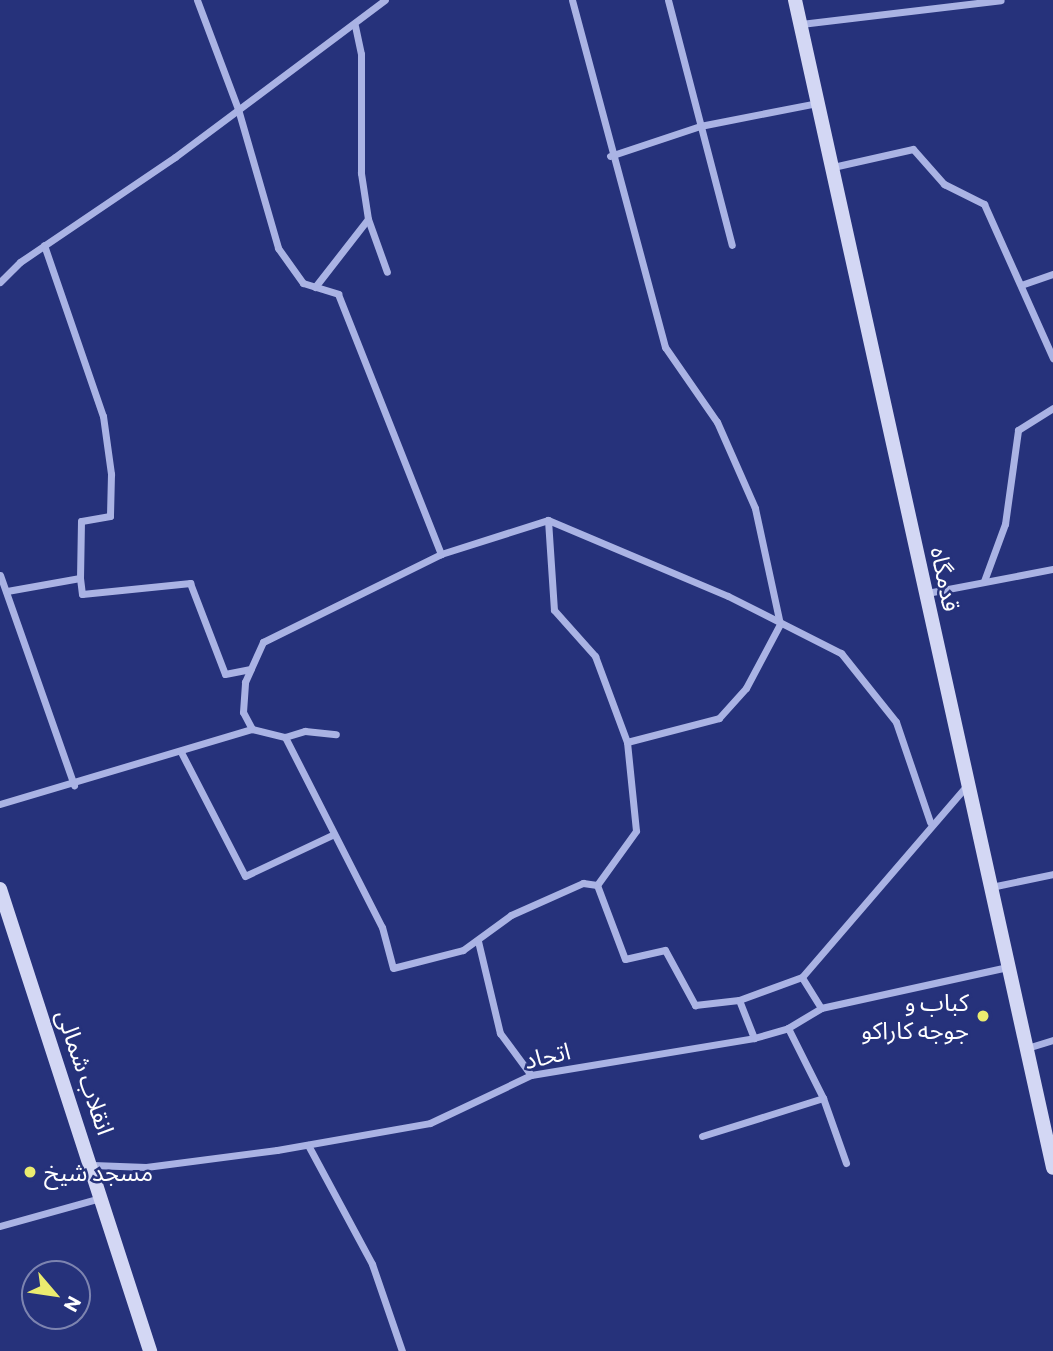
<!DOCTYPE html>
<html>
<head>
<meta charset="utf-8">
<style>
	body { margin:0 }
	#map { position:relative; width:1053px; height:1351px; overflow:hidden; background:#26327b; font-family:Commissioner,"Noto Sans Arabic",sans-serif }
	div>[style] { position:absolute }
	.minor>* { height:7px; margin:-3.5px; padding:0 3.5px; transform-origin:3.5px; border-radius:3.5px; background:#aab3e4 }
	.secondary>* { height:14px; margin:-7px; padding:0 7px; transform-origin:7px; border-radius:7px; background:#d3d7f4 }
	.dots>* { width:19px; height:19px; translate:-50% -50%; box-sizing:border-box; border:4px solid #26327b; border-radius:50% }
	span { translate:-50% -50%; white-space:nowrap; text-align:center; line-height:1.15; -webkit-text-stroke:5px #26327b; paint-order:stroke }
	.street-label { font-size:24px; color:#fff }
	.poi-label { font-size:24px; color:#fff }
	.right { translate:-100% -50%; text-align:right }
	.left { translate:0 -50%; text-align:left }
	.north { position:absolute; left:21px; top:1260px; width:70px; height:70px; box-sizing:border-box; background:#26327b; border:2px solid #7d84b0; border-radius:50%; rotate:119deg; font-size:19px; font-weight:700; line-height:28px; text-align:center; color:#fff }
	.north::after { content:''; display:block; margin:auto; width:24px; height:32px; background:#ebec6f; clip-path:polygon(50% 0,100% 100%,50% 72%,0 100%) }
</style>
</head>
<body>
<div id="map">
	<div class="minor">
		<i style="left:197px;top:0;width:116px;rotate:69.4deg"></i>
		<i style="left:238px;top:109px;width:145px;rotate:73.9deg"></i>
		<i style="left:278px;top:248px;width:43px;rotate:54.5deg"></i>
		<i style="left:303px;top:283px;width:37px;rotate:17deg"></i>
		<i style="left:338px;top:294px;width:280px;rotate:68.4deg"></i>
		<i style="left:668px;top:0;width:253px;rotate:75.4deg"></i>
		<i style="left:801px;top:24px;width:201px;rotate:-6.8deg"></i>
		<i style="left:610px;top:156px;width:95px;rotate:-18.4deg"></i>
		<i style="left:700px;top:126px;width:119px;rotate:-11.1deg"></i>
		<i style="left:833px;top:167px;width:82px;rotate:-12.7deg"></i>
		<i style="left:913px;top:149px;width:47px;rotate:48.5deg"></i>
		<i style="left:944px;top:184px;width:45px;rotate:26.6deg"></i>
		<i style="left:984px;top:204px;width:169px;rotate:65.9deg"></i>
		<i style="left:368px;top:219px;width:56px;rotate:70.3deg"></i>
		<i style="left:44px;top:245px;width:181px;rotate:71deg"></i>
		<i style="left:103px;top:416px;width:59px;rotate:82.1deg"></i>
		<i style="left:111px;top:474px;width:42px;rotate:91.4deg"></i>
		<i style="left:110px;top:516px;width:29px;rotate:170deg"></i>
		<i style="left:81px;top:521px;width:57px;rotate:91deg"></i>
		<i style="left:0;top:282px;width:28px;rotate:-45deg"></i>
		<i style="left:20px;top:262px;width:187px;rotate:-34.1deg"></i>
		<i style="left:175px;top:157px;width:262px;rotate:-36.8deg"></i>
		<i style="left:1021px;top:285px;width:34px;rotate:-19deg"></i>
		<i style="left:315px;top:287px;width:86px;rotate:-52.1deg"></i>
		<i style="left:368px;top:219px;width:47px;rotate:-98.7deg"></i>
		<i style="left:361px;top:173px;width:119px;rotate:-90deg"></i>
		<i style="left:361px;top:54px;width:29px;rotate:-102deg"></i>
		<i style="left:548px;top:520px;width:90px;rotate:86.2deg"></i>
		<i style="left:554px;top:610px;width:62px;rotate:48.3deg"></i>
		<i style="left:595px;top:656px;width:92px;rotate:69.6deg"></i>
		<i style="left:627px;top:742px;width:95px;rotate:-14.6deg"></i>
		<i style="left:719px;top:718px;width:40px;rotate:-48deg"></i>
		<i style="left:746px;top:688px;width:72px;rotate:-62deg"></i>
		<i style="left:780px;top:624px;width:119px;rotate:-102.2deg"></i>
		<i style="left:755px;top:508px;width:94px;rotate:-113.8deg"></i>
		<i style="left:717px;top:422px;width:91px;rotate:-124.7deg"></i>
		<i style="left:665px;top:347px;width:359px;rotate:-105deg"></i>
		<i style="left:0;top:575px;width:223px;rotate:70.6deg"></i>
		<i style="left:984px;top:581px;width:61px;rotate:-69.8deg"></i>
		<i style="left:1005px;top:524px;width:95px;rotate:-82.1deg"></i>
		<i style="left:1018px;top:430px;width:41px;rotate:-32.2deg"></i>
		<i style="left:7px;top:591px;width:74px;rotate:-10.1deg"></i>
		<i style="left:80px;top:578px;width:16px;rotate:83deg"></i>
		<i style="left:82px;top:594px;width:109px;rotate:-5.8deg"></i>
		<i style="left:190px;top:583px;width:97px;rotate:69deg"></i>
		<i style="left:225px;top:674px;width:26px;rotate:-11deg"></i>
		<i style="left:927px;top:593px;width:128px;rotate:-10.8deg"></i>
		<i style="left:252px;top:729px;width:34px;rotate:14deg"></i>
		<i style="left:285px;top:737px;width:213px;rotate:63deg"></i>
		<i style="left:382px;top:927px;width:42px;rotate:75deg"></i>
		<i style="left:393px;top:968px;width:72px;rotate:-14.4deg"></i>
		<i style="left:463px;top:950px;width:59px;rotate:-36.1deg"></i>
		<i style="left:511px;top:915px;width:79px;rotate:-24deg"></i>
		<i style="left:583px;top:883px;width:14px;rotate:8deg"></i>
		<i style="left:285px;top:737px;width:21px;rotate:-17deg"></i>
		<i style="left:305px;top:731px;width:31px;rotate:6deg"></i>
		<i style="left:627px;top:742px;width:89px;rotate:84.2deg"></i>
		<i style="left:636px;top:831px;width:67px;rotate:125.8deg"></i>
		<i style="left:597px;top:885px;width:79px;rotate:69.3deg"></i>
		<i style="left:625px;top:959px;width:41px;rotate:-12.7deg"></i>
		<i style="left:665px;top:950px;width:63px;rotate:61.4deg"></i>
		<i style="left:695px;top:1005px;width:44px;rotate:-6.5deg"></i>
		<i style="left:739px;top:1000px;width:41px;rotate:68.5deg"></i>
		<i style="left:182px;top:754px;width:137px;rotate:62.7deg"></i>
		<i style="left:245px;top:876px;width:96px;rotate:-25.2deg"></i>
		<i style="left:0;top:804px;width:263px;rotate:-16.6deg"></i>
		<i style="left:252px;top:729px;width:19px;rotate:-118deg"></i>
		<i style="left:243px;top:712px;width:30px;rotate:-86deg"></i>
		<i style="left:245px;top:682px;width:44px;rotate:-65.8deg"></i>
		<i style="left:263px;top:642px;width:199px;rotate:-26.3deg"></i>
		<i style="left:441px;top:554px;width:112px;rotate:-17.6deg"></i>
		<i style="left:548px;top:520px;width:195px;rotate:22.9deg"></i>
		<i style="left:728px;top:596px;width:127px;rotate:26.8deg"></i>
		<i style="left:841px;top:653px;width:88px;rotate:51.4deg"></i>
		<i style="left:896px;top:722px;width:106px;rotate:71.2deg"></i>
		<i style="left:991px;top:887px;width:63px;rotate:-11.8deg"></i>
		<i style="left:478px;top:941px;width:95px;rotate:76.6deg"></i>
		<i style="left:500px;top:1033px;width:52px;rotate:53.6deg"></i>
		<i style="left:739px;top:1000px;width:67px;rotate:-20.1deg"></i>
		<i style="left:821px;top:1008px;width:36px;rotate:-122deg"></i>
		<i style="left:802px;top:977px;width:253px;rotate:-49.3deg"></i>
		<i style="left:788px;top:1028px;width:78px;rotate:63.4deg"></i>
		<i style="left:823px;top:1098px;width:69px;rotate:70.5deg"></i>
		<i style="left:1027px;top:1048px;width:27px;rotate:-17deg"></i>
		<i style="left:702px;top:1136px;width:127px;rotate:-17.4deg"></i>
		<i style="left:308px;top:1145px;width:135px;rotate:61.7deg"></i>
		<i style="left:372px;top:1264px;width:92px;rotate:71deg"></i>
		<i style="left:93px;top:1165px;width:53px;rotate:2.2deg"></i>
		<i style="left:146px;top:1167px;width:132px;rotate:-7.4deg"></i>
		<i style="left:277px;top:1150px;width:155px;rotate:-10deg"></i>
		<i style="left:430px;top:1123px;width:112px;rotate:-25.4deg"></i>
		<i style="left:531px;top:1075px;width:226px;rotate:-9.4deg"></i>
		<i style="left:754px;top:1038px;width:35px;rotate:-16deg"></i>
		<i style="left:788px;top:1028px;width:39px;rotate:-31deg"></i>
		<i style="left:821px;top:1008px;width:191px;rotate:-12.4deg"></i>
		<i style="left:0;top:1226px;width:101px;rotate:-15.6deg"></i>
	</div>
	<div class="secondary">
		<i style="left:795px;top:0;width:1196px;rotate:77.54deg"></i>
		<i style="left:0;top:889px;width:486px;rotate:72deg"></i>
	</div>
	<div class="dots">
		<i style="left:983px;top:1016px;background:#ebec6f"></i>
		<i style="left:30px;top:1172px;background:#ebec6f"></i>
	</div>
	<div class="street-label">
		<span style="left:946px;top:579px;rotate:78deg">قدمگاه</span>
		<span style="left:547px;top:1055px;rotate:-13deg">اتحاد</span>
		<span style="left:86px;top:1072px;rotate:71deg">انقلاب شمالی</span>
	</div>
	<div class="poi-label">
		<span class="right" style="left:969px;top:1016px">کباب و<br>جوجه کاراکو</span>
		<span class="left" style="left:44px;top:1172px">مسجد شیخ</span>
	</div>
	<div class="north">N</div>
</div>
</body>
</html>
